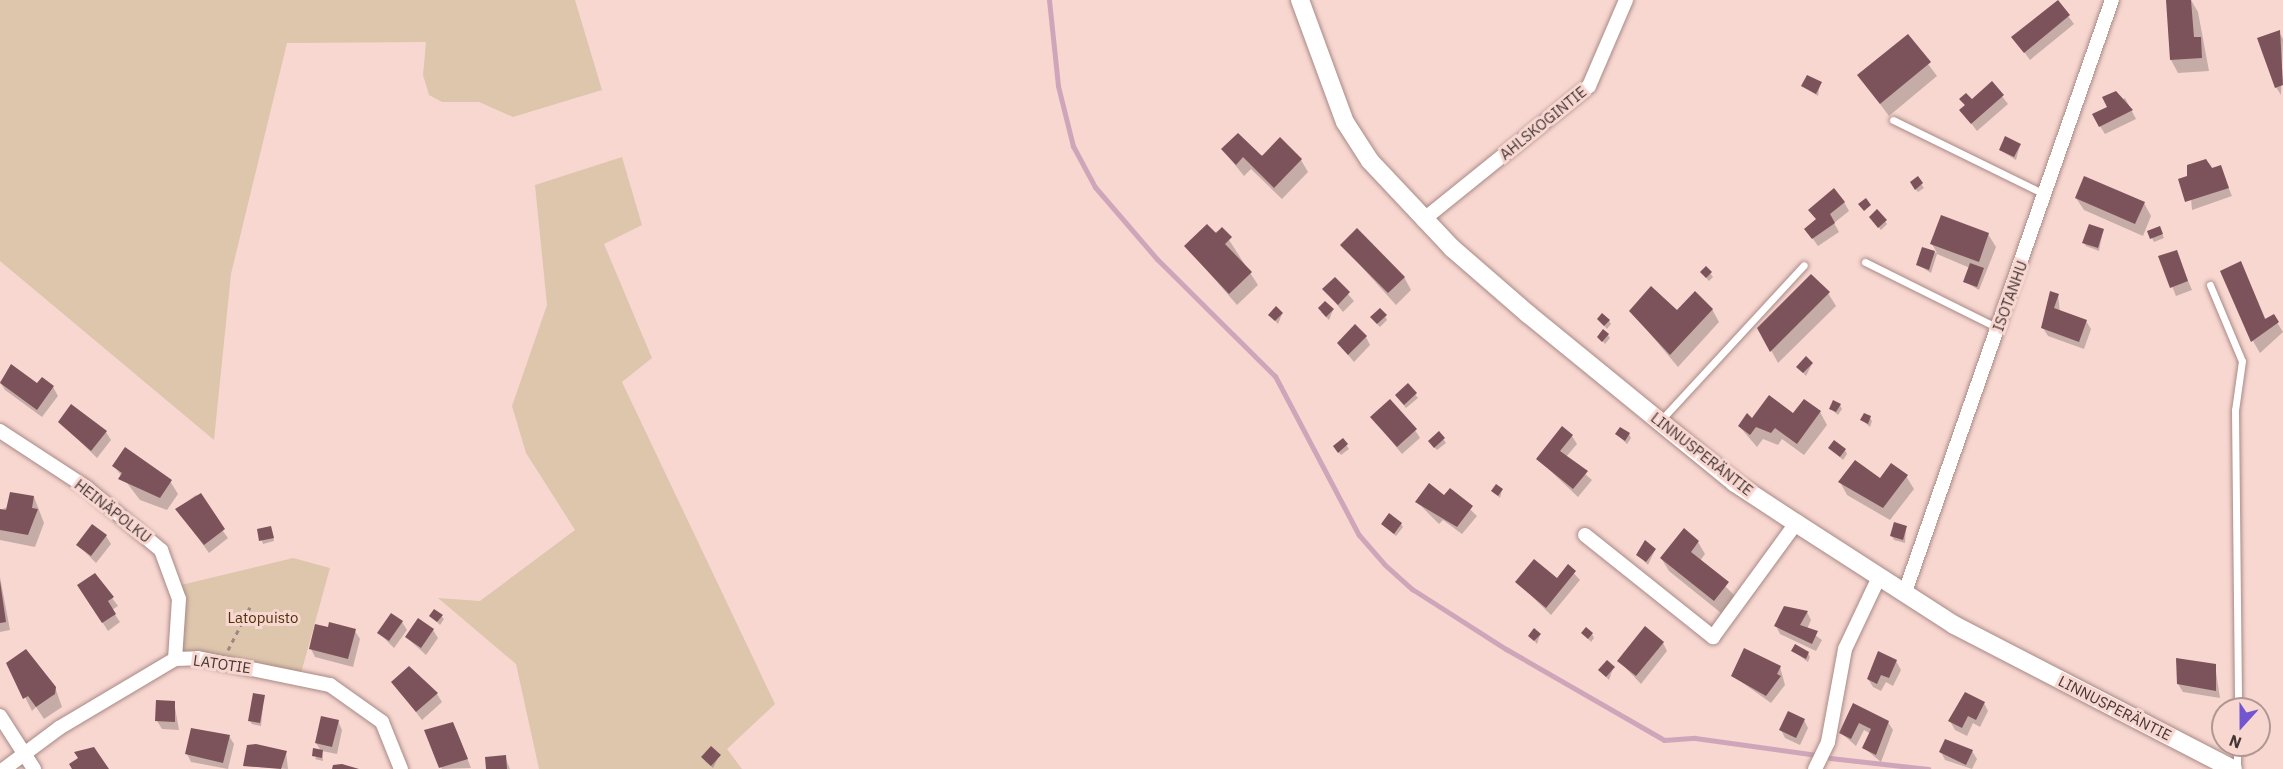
<!DOCTYPE html>
<html>
<head>
<meta charset="utf-8">
<style>
	body { margin:0 }
	#map { position:relative; width:2283px; height:769px; overflow:hidden; background:#f8d7d1; font-family:"IBM Plex Sans",sans-serif }
	div>[style] { position:absolute }
	.green>* { inset:0; background:#dec6ad }
	.shadow>* { inset:0; background:#0003 }
	.stream>* { height:5px; margin:-2.5px; padding:0 2.5px; transform-origin:2.5px; border-radius:2.5px; background:#cfa6b9 }
	.building>* { inset:0; background:#7c535a }
	.path>* { height:3px; margin-top:-1.5px; transform-origin:0; background:repeating-linear-gradient(90deg,#9e8783 0 4.5px,transparent 0 9px) }
	.roads { filter:drop-shadow(0 0 2px #a88984) drop-shadow(0 0 2px #a88984) }
	.service>* { height:7px; margin:-3.5px; padding:0 3.5px; transform-origin:3.5px; border-radius:3.5px; background:#fff }
	.minor>* { height:14px; margin:-7px; padding:0 7px; transform-origin:7px; border-radius:7px; background:#fff }
	.tertiary>* { height:18px; margin:-9px; padding:0 9px; transform-origin:9px; border-radius:9px; background:#fff }
	span { translate:-50% -50%; white-space:nowrap; text-align:center; line-height:1.15; -webkit-text-stroke:6px #f8d7d1; paint-order:stroke }
	.street-label { font-size:15px; color:#433634 }
	.park-label { font-size:15px; color:#4f3109 }
	.north { position:absolute; left:2211px; top:697px; width:60px; height:60px; box-sizing:border-box; background:#f8d7d1; border:2px solid #b09792; border-radius:50%; rotate:201deg; font-size:16px; font-weight:700; line-height:24px; text-align:center; color:#433634 }
	.north::after { content:''; display:block; margin:auto; width:21px; height:27px; background:#7156d0; clip-path:polygon(50% 0,100% 100%,50% 72%,0 100%) }
</style>
</head>
<body>
<div id="map">
	<div class="green">
		<i style="clip-path:polygon(0 0,575px 0,602px 90px,513px 117px,479px 102px,442px 102px,429px 95px,423px 75px,426px 42px,287px 43px,231px 274px,214px 440px,0 261px)"></i>
		<i style="clip-path:polygon(622px 157px,642px 225px,604px 244px,652px 358px,622px 382px,775px 704px,727px 749px,742px 769px,539px 769px,516px 664px,438px 598px,480px 601px,575px 530px,526px 453px,512px 406px,547px 305px,535px 185px)"></i>
		<i style="clip-path:polygon(293px 558px,330px 568px,300px 677px,175px 659px,177px 586px)"></i>
	</div>
	<div class="shadow">
		<i style="clip-path:polygon(2178px 0,2191px 0,2198px 12px,2209px 71px,2178px 73px,2171px 60px)"></i>
		<i style="clip-path:polygon(2057px 1px,2074px 24px,2030px 60px,2013px 37px)"></i>
		<i style="clip-path:polygon(2279px 32px,2283px 39px,2281px 95px,2276px 87px)"></i>
		<i style="clip-path:polygon(1907px 36px,1937px 76px,1889px 116px,1859px 76px)"></i>
		<i style="clip-path:polygon(1820px 83px,1818px 96px,1802px 86px)"></i>
		<i style="clip-path:polygon(1992px 83px,2008px 104px,1977px 131px,1961px 110px,1965px 106px,1961px 99px,1971px 101px)"></i>
		<i style="clip-path:polygon(2125px 98px,2136px 119px,2105px 134px,2100px 126px,2109px 108px)"></i>
		<i style="clip-path:polygon(2020px 145px,2016px 160px,2000px 150px)"></i>
		<i style="clip-path:polygon(1223px 150px,1301px 160px,1308px 172px,1282px 199px,1251px 169px,1244px 176px)"></i>
		<i style="clip-path:polygon(2209px 163px,2213px 169px,2220px 167px,2232px 196px,2192px 210px,2188px 166px)"></i>
		<i style="clip-path:polygon(1917px 178px,1924px 188px,1918px 192px,1913px 186px)"></i>
		<i style="clip-path:polygon(2076px 198px,2144px 203px,2151px 216px,2143px 236px,2084px 210px)"></i>
		<i style="clip-path:polygon(1844px 202px,1849px 211px,1834px 223px,1839px 232px,1818px 246px,1806px 229px,1817px 220px,1810px 210px)"></i>
		<i style="clip-path:polygon(1873px 221px,1885px 221px,1887px 224px,1881px 230px)"></i>
		<i style="clip-path:polygon(1222px 229px,1258px 285px,1237px 305px,1186px 246px)"></i>
		<i style="clip-path:polygon(2103px 230px,2099px 251px,2086px 246px,2084px 243px)"></i>
		<i style="clip-path:polygon(2161px 231px,2164px 238px,2154px 242px,2149px 232px)"></i>
		<i style="clip-path:polygon(1988px 234px,1996px 247px,1979px 290px,1965px 282px,1970px 268px,1937px 254px,1931px 273px,1918px 265px,1923px 249px,1937px 253px,1932px 244px)"></i>
		<i style="clip-path:polygon(1342px 245px,1404px 277px,1411px 290px,1396px 305px)"></i>
		<i style="clip-path:polygon(2176px 252px,2192px 290px,2176px 296px,2160px 257px)"></i>
		<i style="clip-path:polygon(2241px 263px,2266px 320px,2273px 316px,2283px 332px,2260px 353px,2253px 341px)"></i>
		<i style="clip-path:polygon(1706px 268px,1713px 277px,1709px 281px,1702px 273px)"></i>
		<i style="clip-path:polygon(1335px 279px,1354px 301px,1343px 312px,1324px 289px)"></i>
		<i style="clip-path:polygon(1828px 293px,1836px 306px,1778px 363px,1759px 328px)"></i>
		<i style="clip-path:polygon(2058px 295px,2060px 312px,2086px 321px,2091px 329px,2084px 349px,2048px 336px,2043px 328px)"></i>
		<i style="clip-path:polygon(1712px 309px,1719px 322px,1678px 367px,1631px 311px)"></i>
		<i style="clip-path:polygon(1333px 310px,1329px 320px,1321px 312px)"></i>
		<i style="clip-path:polygon(1282px 314px,1278px 324px,1270px 315px)"></i>
		<i style="clip-path:polygon(1385px 316px,1387px 320px,1380px 327px,1374px 321px)"></i>
		<i style="clip-path:polygon(1598px 319px,1609px 321px,1611px 324px,1607px 329px)"></i>
		<i style="clip-path:polygon(1608px 335px,1610px 338px,1605px 344px,1599px 337px)"></i>
		<i style="clip-path:polygon(1366px 337px,1370px 345px,1354px 362px,1339px 344px)"></i>
		<i style="clip-path:polygon(1812px 364px,1806px 376px,1798px 367px)"></i>
		<i style="clip-path:polygon(11px 366px,37px 385px,42px 379px,53px 387px,58px 396px,42px 417px,5px 390px,0 382px)"></i>
		<i style="clip-path:polygon(1408px 385px,1418px 398px,1406px 408px,1396px 396px)"></i>
		<i style="clip-path:polygon(1840px 405px,1842px 409px,1838px 415px,1831px 409px)"></i>
		<i style="clip-path:polygon(1820px 412px,1827px 425px,1804px 455px,1782px 439px,1778px 445px,1763px 439px,1757px 447px,1739px 426px)"></i>
		<i style="clip-path:polygon(1372px 417px,1415px 430px,1420px 438px,1402px 454px)"></i>
		<i style="clip-path:polygon(1870px 418px,1872px 421px,1870px 427px,1862px 420px)"></i>
		<i style="clip-path:polygon(60px 422px,106px 432px,111px 440px,97px 458px)"></i>
		<i style="clip-path:polygon(1439px 433px,1446px 443px,1437px 450px,1432px 445px)"></i>
		<i style="clip-path:polygon(1617px 434px,1629px 434px,1631px 438px,1627px 444px)"></i>
		<i style="clip-path:polygon(1572px 436px,1577px 444px,1566px 457px,1592px 480px,1578px 497px,1538px 459px)"></i>
		<i style="clip-path:polygon(1343px 440px,1349px 449px,1341px 455px,1337px 450px)"></i>
		<i style="clip-path:polygon(1830px 448px,1845px 450px,1847px 454px,1843px 460px)"></i>
		<i style="clip-path:polygon(114px 466px,170px 481px,178px 494px,167px 510px,140px 500px)"></i>
		<i style="clip-path:polygon(1906px 476px,1914px 489px,1890px 520px,1847px 495px,1840px 482px)"></i>
		<i style="clip-path:polygon(1450px 490px,1477px 516px,1462px 534px,1443px 520px,1439px 524px,1417px 502px,1445px 497px)"></i>
		<i style="clip-path:polygon(1502px 490px,1500px 498px,1493px 491px)"></i>
		<i style="clip-path:polygon(196px 495px,228px 538px,209px 553px,177px 509px)"></i>
		<i style="clip-path:polygon(34px 497px,44px 523px,35px 547px,0 540px,0 510px)"></i>
		<i style="clip-path:polygon(1382px 524px,1401px 524px,1403px 527px,1396px 536px)"></i>
		<i style="clip-path:polygon(1906px 527px,1905px 543px,1894px 540px,1892px 536px)"></i>
		<i style="clip-path:polygon(258px 530px,272px 531px,274px 541px,263px 544px)"></i>
		<i style="clip-path:polygon(106px 536px,111px 544px,96px 563px,78px 545px)"></i>
		<i style="clip-path:polygon(1698px 542px,1705px 554px,1700px 561px,1735px 596px,1721px 613px,1669px 571px,1661px 558px)"></i>
		<i style="clip-path:polygon(1655px 550px,1648px 565px,1638px 555px)"></i>
		<i style="clip-path:polygon(1568px 567px,1580px 580px,1551px 615px,1517px 582px,1557px 580px)"></i>
		<i style="clip-path:polygon(95px 575px,118px 606px,112px 610px,120px 622px,108px 631px,84px 594px)"></i>
		<i style="clip-path:polygon(0 577px,10px 630px,0 632px)"></i>
		<i style="clip-path:polygon(1807px 612px,1811px 620px,1807px 629px,1822px 640px,1816px 651px,1780px 634px,1776px 626px)"></i>
		<i style="clip-path:polygon(431px 616px,441px 616px,444px 619px,440px 625px)"></i>
		<i style="clip-path:polygon(402px 622px,407px 630px,394px 648px,379px 633px)"></i>
		<i style="clip-path:polygon(433px 630px,438px 638px,426px 655px,406px 637px)"></i>
		<i style="clip-path:polygon(355px 631px,360px 639px,353px 667px,315px 657px,311px 649px)"></i>
		<i style="clip-path:polygon(1583px 633px,1592px 634px,1594px 638px,1591px 642px)"></i>
		<i style="clip-path:polygon(1540px 635px,1537px 644px,1530px 636px)"></i>
		<i style="clip-path:polygon(1663px 643px,1667px 651px,1641px 684px,1619px 661px)"></i>
		<i style="clip-path:polygon(1793px 651px,1808px 653px,1810px 657px,1808px 662px)"></i>
		<i style="clip-path:polygon(1896px 661px,1901px 670px,1893px 686px,1886px 682px,1881px 691px,1873px 687px,1868px 679px)"></i>
		<i style="clip-path:polygon(8px 663px,55px 687px,62px 707px,44px 719px,36px 707px,32px 711px)"></i>
		<i style="clip-path:polygon(2215px 665px,2220px 698px,2183px 692px,2178px 684px)"></i>
		<i style="clip-path:polygon(1780px 667px,1785px 685px,1771px 703px,1733px 676px)"></i>
		<i style="clip-path:polygon(1613px 668px,1609px 680px,1600px 671px)"></i>
		<i style="clip-path:polygon(393px 682px,437px 694px,442px 702px,422px 720px)"></i>
		<i style="clip-path:polygon(264px 696px,261px 726px,252px 724px,250px 721px)"></i>
		<i style="clip-path:polygon(174px 702px,179px 730px,162px 729px,157px 721px)"></i>
		<i style="clip-path:polygon(1984px 703px,1988px 711px,1980px 727px,1973px 723px,1967px 736px,1955px 730px,1950px 721px)"></i>
		<i style="clip-path:polygon(1854px 705px,1888px 722px,1893px 730px,1881px 762px,1864px 748px,1871px 734px,1864px 730px,1856px 746px,1841px 733px)"></i>
		<i style="clip-path:polygon(1804px 720px,1808px 728px,1800px 745px,1785px 738px,1781px 730px)"></i>
		<i style="clip-path:polygon(338px 721px,342px 730px,337px 754px,322px 751px,323px 761px,315px 759px,321px 751px,316px 743px)"></i>
		<i style="clip-path:polygon(452px 724px,457px 732px,471px 768px,442px 769px,426px 731px)"></i>
		<i style="clip-path:polygon(229px 736px,234px 744px,228px 769px,191px 762px,187px 754px)"></i>
		<i style="clip-path:polygon(1972px 751px,1977px 759px,1972px 769px,1945px 760px,1941px 752px)"></i>
		<i style="clip-path:polygon(286px 752px,288px 769px,245px 766px)"></i>
		<i style="clip-path:polygon(719px 756px,713px 768px,705px 761px)"></i>
		<i style="clip-path:polygon(505px 757px,510px 769px,487px 769px)"></i>
	</div>
	<div class="stream">
		<i style="left:1049px;top:0;width:86px;rotate:84deg"></i>
		<i style="left:1058px;top:86px;width:62px;rotate:76deg"></i>
		<i style="left:1073px;top:146px;width:47px;rotate:61.8deg"></i>
		<i style="left:1095px;top:187px;width:95px;rotate:49.3deg"></i>
		<i style="left:1157px;top:259px;width:166px;rotate:44.8deg"></i>
		<i style="left:1275px;top:376px;width:180px;rotate:62.2deg"></i>
		<i style="left:1359px;top:535px;width:38px;rotate:49deg"></i>
		<i style="left:1384px;top:564px;width:38px;rotate:42deg"></i>
		<i style="left:1412px;top:589px;width:112px;rotate:32.6deg"></i>
		<i style="left:1506px;top:649px;width:182px;rotate:29.9deg"></i>
		<i style="left:1664px;top:740px;width:31px;rotate:-4deg"></i>
		<i style="left:1695px;top:738px;width:123px;rotate:7.9deg"></i>
		<i style="left:1830px;top:758px;width:99px;rotate:6.4deg"></i>
	</div>
	<div class="building">
		<i style="clip-path:polygon(2058px 0,2070px 15px,2024px 53px,2011px 37px)"></i>
		<i style="clip-path:polygon(2166px 0,2191px 0,2194px 37px,2201px 37px,2202px 58px,2170px 60px)"></i>
		<i style="clip-path:polygon(2280px 30px,2283px 85px,2275px 88px,2257px 38px)"></i>
		<i style="clip-path:polygon(1908px 34px,1931px 62px,1880px 104px,1857px 75px)"></i>
		<i style="clip-path:polygon(1807px 75px,1822px 82px,1816px 94px,1801px 86px)"></i>
		<i style="clip-path:polygon(1992px 81px,2004px 95px,1971px 124px,1959px 110px,1965px 105px,1959px 99px,1966px 93px,1972px 99px)"></i>
		<i style="clip-path:polygon(2116px 91px,2133px 110px,2099px 127px,2092px 114px,2107px 107px,2102px 97px)"></i>
		<i style="clip-path:polygon(1238px 133px,1262px 156px,1280px 137px,1302px 159px,1274px 188px,1243px 157px,1236px 165px,1221px 149px)"></i>
		<i style="clip-path:polygon(2005px 136px,2021px 144px,2014px 157px,1999px 150px)"></i>
		<i style="clip-path:polygon(2206px 159px,2212px 168px,2221px 165px,2229px 188px,2185px 202px,2178px 179px,2187px 176px,2187px 165px)"></i>
		<i style="clip-path:polygon(1918px 176px,1923px 183px,1915px 190px,1910px 182px)"></i>
		<i style="clip-path:polygon(2084px 176px,2145px 202px,2135px 224px,2075px 198px)"></i>
		<i style="clip-path:polygon(1834px 188px,1845px 202px,1830px 214px,1835px 223px,1812px 239px,1804px 229px,1816px 219px,1808px 210px)"></i>
		<i style="clip-path:polygon(1866px 198px,1871px 205px,1864px 211px,1858px 204px)"></i>
		<i style="clip-path:polygon(1877px 209px,1887px 220px,1878px 228px,1869px 217px)"></i>
		<i style="clip-path:polygon(1941px 215px,1989px 233px,1979px 262px,1930px 244px)"></i>
		<i style="clip-path:polygon(1207px 224px,1216px 233px,1222px 227px,1232px 237px,1225px 244px,1252px 272px,1229px 294px,1184px 246px)"></i>
		<i style="clip-path:polygon(2089px 224px,2104px 229px,2098px 248px,2082px 243px)"></i>
		<i style="clip-path:polygon(2160px 226px,2163px 234px,2150px 239px,2147px 231px)"></i>
		<i style="clip-path:polygon(1357px 228px,1405px 277px,1388px 293px,1340px 245px)"></i>
		<i style="clip-path:polygon(1922px 247px,1935px 251px,1929px 270px,1916px 265px)"></i>
		<i style="clip-path:polygon(2177px 250px,2188px 281px,2170px 288px,2158px 256px)"></i>
		<i style="clip-path:polygon(2241px 261px,2265px 319px,2274px 314px,2279px 322px,2251px 342px,2220px 271px)"></i>
		<i style="clip-path:polygon(1970px 263px,1984px 268px,1977px 287px,1963px 282px)"></i>
		<i style="clip-path:polygon(1706px 266px,1712px 272px,1706px 278px,1700px 272px)"></i>
		<i style="clip-path:polygon(1811px 274px,1830px 292px,1770px 352px,1757px 328px)"></i>
		<i style="clip-path:polygon(1335px 277px,1350px 292px,1338px 305px,1322px 289px)"></i>
		<i style="clip-path:polygon(1651px 286px,1677px 310px,1695px 291px,1713px 309px,1670px 355px,1629px 311px)"></i>
		<i style="clip-path:polygon(2050px 291px,2059px 294px,2054px 308px,2087px 320px,2079px 342px,2041px 328px)"></i>
		<i style="clip-path:polygon(1325px 301px,1334px 309px,1326px 317px,1318px 308px)"></i>
		<i style="clip-path:polygon(1276px 306px,1283px 313px,1275px 321px,1268px 315px)"></i>
		<i style="clip-path:polygon(1380px 308px,1387px 315px,1377px 324px,1370px 317px)"></i>
		<i style="clip-path:polygon(1602px 313px,1610px 320px,1604px 326px,1597px 319px)"></i>
		<i style="clip-path:polygon(1355px 324px,1367px 336px,1348px 355px,1337px 343px)"></i>
		<i style="clip-path:polygon(1603px 329px,1609px 334px,1602px 342px,1597px 337px)"></i>
		<i style="clip-path:polygon(1806px 356px,1813px 363px,1803px 373px,1796px 367px)"></i>
		<i style="clip-path:polygon(11px 364px,37px 383px,42px 377px,54px 386px,37px 410px,0 383px)"></i>
		<i style="clip-path:polygon(1408px 383px,1417px 393px,1404px 405px,1395px 395px)"></i>
		<i style="clip-path:polygon(1769px 395px,1793px 413px,1804px 399px,1821px 411px,1797px 444px,1775px 428px,1771px 433px,1756px 427px,1750px 435px,1738px 426px,1747px 413px,1752px 418px)"></i>
		<i style="clip-path:polygon(1390px 399px,1417px 429px,1397px 447px,1370px 417px)"></i>
		<i style="clip-path:polygon(1833px 400px,1841px 404px,1836px 412px,1829px 409px)"></i>
		<i style="clip-path:polygon(71px 404px,107px 431px,91px 451px,58px 422px)"></i>
		<i style="clip-path:polygon(1864px 413px,1871px 416px,1868px 424px,1860px 420px)"></i>
		<i style="clip-path:polygon(1562px 426px,1573px 435px,1560px 451px,1588px 471px,1573px 489px,1536px 459px)"></i>
		<i style="clip-path:polygon(1620px 427px,1630px 433px,1625px 441px,1615px 434px)"></i>
		<i style="clip-path:polygon(1439px 431px,1445px 438px,1434px 448px,1428px 441px)"></i>
		<i style="clip-path:polygon(1343px 438px,1348px 444px,1338px 453px,1333px 446px)"></i>
		<i style="clip-path:polygon(1834px 440px,1846px 449px,1840px 457px,1828px 448px)"></i>
		<i style="clip-path:polygon(125px 447px,172px 480px,160px 498px,118px 479px,122px 473px,112px 466px)"></i>
		<i style="clip-path:polygon(1855px 460px,1880px 478px,1891px 463px,1908px 475px,1883px 508px,1838px 482px)"></i>
		<i style="clip-path:polygon(1429px 483px,1444px 495px,1450px 488px,1473px 506px,1457px 527px,1415px 502px)"></i>
		<i style="clip-path:polygon(1496px 484px,1503px 489px,1498px 496px,1491px 491px)"></i>
		<i style="clip-path:polygon(10px 492px,34px 496px,32px 508px,38px 509px,28px 535px,0 530px,0 509px,6px 510px)"></i>
		<i style="clip-path:polygon(201px 493px,225px 529px,204px 545px,175px 509px)"></i>
		<i style="clip-path:polygon(1389px 513px,1402px 523px,1394px 534px,1381px 524px)"></i>
		<i style="clip-path:polygon(1894px 522px,1907px 526px,1903px 540px,1890px 536px)"></i>
		<i style="clip-path:polygon(92px 524px,107px 535px,91px 556px,76px 545px)"></i>
		<i style="clip-path:polygon(271px 526px,274px 538px,259px 541px,257px 529px)"></i>
		<i style="clip-path:polygon(1684px 528px,1699px 541px,1691px 552px,1729px 582px,1714px 601px,1660px 558px)"></i>
		<i style="clip-path:polygon(1645px 540px,1656px 549px,1646px 562px,1636px 555px)"></i>
		<i style="clip-path:polygon(1534px 559px,1557px 578px,1568px 564px,1576px 571px,1546px 608px,1515px 582px)"></i>
		<i style="clip-path:polygon(95px 573px,114px 597px,108px 601px,116px 614px,102px 623px,77px 585px)"></i>
		<i style="clip-path:polygon(0 581px,6px 622px,0 623px)"></i>
		<i style="clip-path:polygon(1784px 606px,1808px 611px,1800px 625px,1818px 631px,1812px 644px,1774px 626px)"></i>
		<i style="clip-path:polygon(434px 609px,443px 615px,437px 622px,429px 616px)"></i>
		<i style="clip-path:polygon(391px 613px,403px 621px,389px 641px,377px 633px)"></i>
		<i style="clip-path:polygon(418px 618px,434px 629px,421px 648px,405px 637px)"></i>
		<i style="clip-path:polygon(329px 622px,356px 629px,348px 659px,309px 649px,315px 624px,328px 627px)"></i>
		<i style="clip-path:polygon(1645px 626px,1664px 642px,1636px 676px,1617px 661px)"></i>
		<i style="clip-path:polygon(1586px 627px,1593px 633px,1588px 639px,1581px 633px)"></i>
		<i style="clip-path:polygon(1534px 628px,1541px 634px,1534px 641px,1528px 636px)"></i>
		<i style="clip-path:polygon(1795px 644px,1809px 652px,1806px 659px,1791px 651px)"></i>
		<i style="clip-path:polygon(1744px 648px,1781px 666px,1777px 674px,1781px 676px,1766px 696px,1731px 676px)"></i>
		<i style="clip-path:polygon(26px 649px,56px 687px,55px 694px,36px 707px,28px 696px,23px 699px,6px 663px)"></i>
		<i style="clip-path:polygon(1878px 651px,1897px 660px,1889px 678px,1881px 675px,1877px 684px,1867px 679px)"></i>
		<i style="clip-path:polygon(2176px 658px,2216px 664px,2216px 691px,2177px 684px)"></i>
		<i style="clip-path:polygon(1607px 660px,1615px 667px,1606px 677px,1598px 670px)"></i>
		<i style="clip-path:polygon(409px 666px,438px 693px,416px 712px,391px 682px)"></i>
		<i style="clip-path:polygon(1965px 692px,1985px 702px,1976px 720px,1968px 716px,1962px 728px,1948px 721px)"></i>
		<i style="clip-path:polygon(253px 693px,265px 695px,260px 723px,248px 721px)"></i>
		<i style="clip-path:polygon(156px 700px,175px 701px,175px 722px,155px 721px)"></i>
		<i style="clip-path:polygon(1853px 703px,1889px 721px,1876px 755px,1862px 748px,1871px 729px,1859px 723px,1851px 739px,1839px 733px)"></i>
		<i style="clip-path:polygon(1788px 711px,1805px 719px,1796px 738px,1779px 730px)"></i>
		<i style="clip-path:polygon(321px 716px,339px 720px,332px 747px,315px 743px)"></i>
		<i style="clip-path:polygon(453px 722px,468px 759px,439px 768px,424px 730px)"></i>
		<i style="clip-path:polygon(191px 728px,230px 735px,223px 763px,185px 754px)"></i>
		<i style="clip-path:polygon(1945px 739px,1973px 750px,1966px 765px,1939px 752px)"></i>
		<i style="clip-path:polygon(256px 744px,287px 751px,281px 769px,243px 766px,247px 745px)"></i>
		<i style="clip-path:polygon(711px 746px,721px 755px,711px 766px,701px 757px)"></i>
		<i style="clip-path:polygon(94px 747px,109px 769px,72px 769px,69px 764px,78px 758px,74px 752px)"></i>
		<i style="clip-path:polygon(313px 748px,323px 750px,322px 758px,312px 756px)"></i>
		<i style="clip-path:polygon(506px 755px,507px 769px,486px 769px,485px 757px)"></i>
		<i style="clip-path:polygon(333px 765px,342px 764px,359px 769px,332px 769px)"></i>
	</div>
	<div class="path">
		<i style="left:228px;top:650px;width:48px;rotate:-62.9deg"></i>
	</div>
	<div class="roads">
		<div class="service">
			<i style="left:1893px;top:120px;width:168px;rotate:26.1deg"></i>
			<i style="left:1865px;top:262px;width:148px;rotate:26.4deg"></i>
			<i style="left:2210px;top:285px;width:82px;rotate:67.2deg"></i>
			<i style="left:2242px;top:361px;width:49px;rotate:98.1deg"></i>
			<i style="left:2235px;top:410px;width:299px;rotate:89.4deg"></i>
			<i style="left:1660px;top:421px;width:212px;rotate:-47.3deg"></i>
			<i style="left:2237px;top:769px;width:24px;rotate:-90deg"></i>
		</div>
		<div class="minor">
			<i style="left:1423px;top:220px;width:213px;rotate:-38.9deg"></i>
			<i style="left:1589px;top:86px;width:94px;rotate:-66.7deg"></i>
			<i style="left:0;top:431px;width:104px;rotate:33.2deg"></i>
			<i style="left:87px;top:488px;width:97px;rotate:40deg"></i>
			<i style="left:161px;top:550px;width:52px;rotate:69.8deg"></i>
			<i style="left:179px;top:599px;width:60px;rotate:93.8deg"></i>
			<i style="left:1585px;top:535px;width:164px;rotate:38.6deg"></i>
			<i style="left:1713px;top:637px;width:141px;rotate:-53.9deg"></i>
			<i style="left:1905px;top:592px;width:627px;rotate:-70.73deg"></i>
			<i style="left:0;top:716px;width:63px;rotate:57.3deg"></i>
			<i style="left:4px;top:769px;width:69px;rotate:-36.7deg"></i>
			<i style="left:59px;top:728px;width:135px;rotate:-30.7deg"></i>
			<i style="left:175px;top:659px;width:23px;rotate:-2deg"></i>
			<i style="left:198px;top:658px;width:135px;rotate:11.6deg"></i>
			<i style="left:330px;top:685px;width:64px;rotate:35.4deg"></i>
			<i style="left:382px;top:722px;width:51px;rotate:68deg"></i>
			<i style="left:1815px;top:769px;width:30px;rotate:-64deg"></i>
			<i style="left:1828px;top:742px;width:95px;rotate:-79.6deg"></i>
			<i style="left:1845px;top:649px;width:80px;rotate:-64.7deg"></i>
		</div>
		<div class="tertiary">
			<i style="left:1300px;top:0;width:130px;rotate:69.8deg"></i>
			<i style="left:1345px;top:122px;width:46px;rotate:57.3deg"></i>
			<i style="left:1370px;top:161px;width:120px;rotate:46.7deg"></i>
			<i style="left:1452px;top:248px;width:101px;rotate:41deg"></i>
			<i style="left:1528px;top:314px;width:267px;rotate:39.2deg"></i>
			<i style="left:1735px;top:483px;width:73px;rotate:33.3deg"></i>
			<i style="left:1796px;top:523px;width:188px;rotate:32.8deg"></i>
			<i style="left:1954px;top:625px;width:314px;rotate:27.3deg"></i>
		</div>
	</div>
	<div class="street-label">
		<span style="left:1543px;top:123px;rotate:-39deg">AHLSKOGINTIE</span>
		<span style="left:2010px;top:296px;rotate:-70deg">ISOTANHU</span>
		<span style="left:1702px;top:454px;rotate:38deg">LINNUSPERÄNTIE</span>
		<span style="left:113px;top:511px;rotate:38deg">HEINÄPOLKU</span>
		<span style="left:222px;top:664px;rotate:8deg">LATOTIE</span>
		<span style="left:2115px;top:708px;rotate:27deg">LINNUSPERÄNTIE</span>
	</div>
	<div class="park-label">
		<span style="left:263px;top:618px">Latopuisto</span>
	</div>
	<div class="north">N</div>
</div>
</body>
</html>
